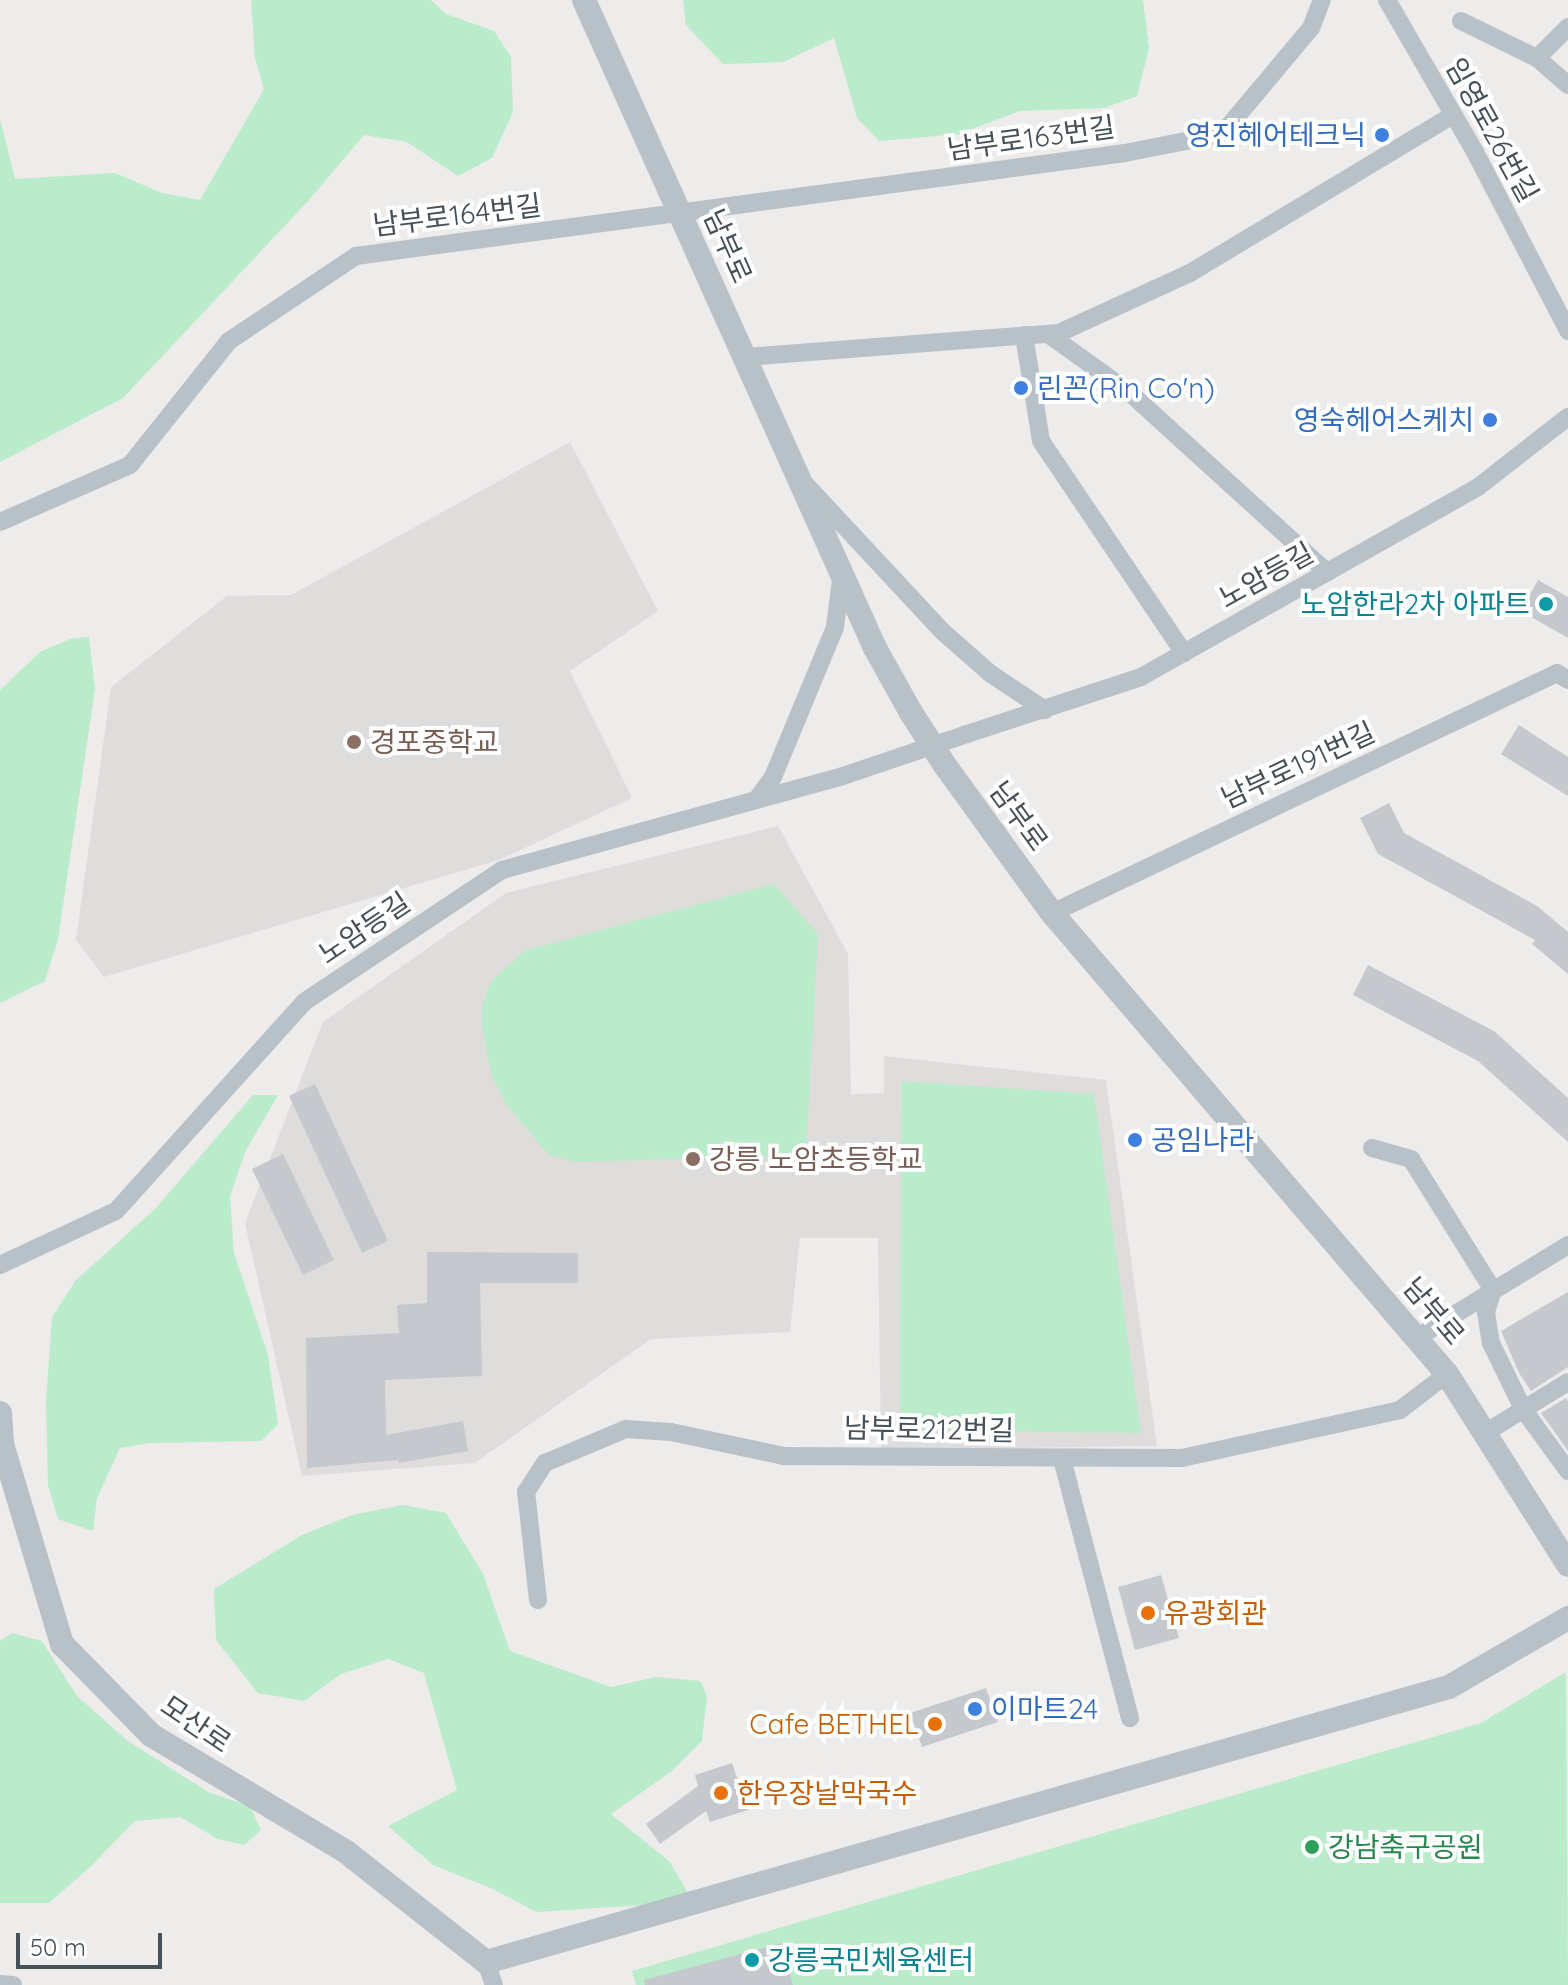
<!DOCTYPE html>
<html>
<head>
<meta charset="utf-8">
<style>
	body { margin:0 }
	#map { position:relative; width:1568px; height:1985px; overflow:hidden; background:#eeebeb; font-family:Quicksand,"Noto Sans KR",sans-serif }
	div>[style] { position:absolute }
	.education>* { inset:0; background:#dfdcdc }
	.green>* { inset:0; background:#baebca }
	.building>* { inset:0; background:#c5c9ce }
	.minor>* { height:18px; margin:-9px; padding:0 9px; transform-origin:9px; border-radius:9px; background:#b7c1c7 }
	.tertiary>* { height:24px; margin:-12px; padding:0 12px; transform-origin:12px; border-radius:12px; background:#b7c1c7 }
	.minor-bridge>* { height:18px; margin:-9px; padding:0 9px; transform-origin:9px; border-radius:9px; background:#b7c1c7 }
	.dots>* { width:22px; height:22px; translate:-50% -50%; box-sizing:border-box; border:4px solid #fff; border-radius:50% }
	span { translate:-50% -50%; white-space:nowrap; text-align:center; line-height:1.15; -webkit-text-stroke:8px #fff; paint-order:stroke }
	.street-label { font-size:28px; color:#455057 }
	.shop-label { font-size:28px; color:#366cbe }
	.right { translate:-100% -50%; text-align:right }
	.left { translate:0 -50%; text-align:left }
	.culture-label { font-size:28px; color:#0d838f }
	.education-label { font-size:28px; color:#785e54 }
	.food-label { font-size:28px; color:#c56008 }
	.leisure-label { font-size:28px; color:#27864d }
	.scale { position:absolute; left:16px; top:1933px; width:146px; height:36px; box-sizing:border-box; border:4px solid #455057; border-top:0; padding-left:10px; font-size:24px; line-height:28px; white-space:nowrap; color:#455057; -webkit-text-stroke:6px #fff; paint-order:stroke }
</style>
</head>
<body>
<div id="map">
	<div class="education">
		<i style="clip-path:polygon(570px 442px,658px 611px,570px 671px,632px 798px,499px 860px,104px 977px,76px 940px,111px 687px,227px 596px,291px 595px)"></i>
		<i style="clip-path:polygon(778px 826px,848px 954px,851px 1094px,884px 1093px,884px 1056px,1106px 1080px,1157px 1446px,881px 1450px,878px 1238px,800px 1238px,790px 1332px,651px 1339px,475px 1463px,302px 1476px,245px 1223px,323px 1022px,506px 893px)"></i>
	</div>
	<div class="green">
		<i style="clip-path:polygon(251px 0,431px 0,446px 14px,494px 31px,511px 57px,513px 112px,492px 158px,458px 176px,407px 142px,364px 135px,309px 200px,123px 398px,0 462px,0 119px,15px 179px,115px 173px,162px 193px,200px 200px,264px 89px,255px 58px)"></i>
		<i style="clip-path:polygon(683px 0,1143px 0,1149px 48px,1137px 96px,1104px 108px,1019px 111px,959px 134px,879px 141px,857px 118px,834px 38px,783px 62px,723px 64px,686px 25px)"></i>
		<i style="clip-path:polygon(89px 637px,95px 689px,58px 939px,45px 981px,0 1003px,0 690px,40px 652px,70px 639px)"></i>
		<i style="clip-path:polygon(774px 884px,818px 934px,806px 1155px,574px 1162px,548px 1154px,507px 1105px,492px 1077px,481px 1021px,483px 1002px,492px 980px,526px 950px)"></i>
		<i style="clip-path:polygon(901px 1081px,1094px 1094px,1141px 1433px,900px 1430px)"></i>
		<i style="clip-path:polygon(253px 1095px,278px 1095px,246px 1150px,230px 1196px,234px 1253px,268px 1355px,278px 1424px,261px 1441px,150px 1443px,120px 1448px,97px 1498px,93px 1531px,58px 1519px,48px 1485px,46px 1403px,52px 1317px,76px 1280px,155px 1209px)"></i>
		<i style="clip-path:polygon(403px 1505px,446px 1513px,483px 1574px,510px 1651px,611px 1687px,656px 1677px,700px 1681px,707px 1695px,702px 1741px,672px 1771px,611px 1814px,670px 1862px,689px 1895px,645px 1905px,536px 1912px,493px 1889px,433px 1865px,388px 1826px,457px 1790px,424px 1673px,388px 1659px,341px 1674px,304px 1701px,258px 1693px,216px 1640px,214px 1589px,302px 1535px,352px 1515px)"></i>
		<i style="clip-path:polygon(12px 1633px,42px 1641px,77px 1696px,128px 1741px,208px 1792px,250px 1806px,261px 1830px,244px 1845px,218px 1839px,180px 1817px,135px 1821px,89px 1868px,49px 1903px,0 1903px,0 1641px)"></i>
		<i style="clip-path:polygon(1566px 1672px,1568px 1985px,636px 1985px,632px 1971px,1481px 1723px)"></i>
	</div>
	<div class="building">
		<i style="clip-path:polygon(1538px 580px,1568px 597px,1568px 638px,1521px 611px)"></i>
		<i style="clip-path:polygon(1519px 725px,1568px 757px,1568px 796px,1501px 754px)"></i>
		<i style="clip-path:polygon(1389px 803px,1404px 833px,1537px 906px,1568px 932px,1568px 974px,1532px 944px,1535px 940px,1378px 854px,1360px 818px)"></i>
		<i style="clip-path:polygon(1368px 965px,1494px 1031px,1568px 1098px,1568px 1142px,1478px 1061px,1353px 995px)"></i>
		<i style="clip-path:polygon(315px 1084px,388px 1241px,362px 1253px,289px 1096px)"></i>
		<i style="clip-path:polygon(283px 1154px,334px 1260px,303px 1275px,252px 1169px)"></i>
		<i style="clip-path:polygon(427px 1252px,578px 1253px,578px 1283px,480px 1283px,482px 1376px,385px 1380px,386px 1435px,463px 1421px,468px 1451px,399px 1463px,398px 1460px,307px 1468px,306px 1338px,399px 1333px,397px 1305px,427px 1303px)"></i>
		<i style="clip-path:polygon(1568px 1292px,1568px 1367px,1531px 1391px,1519px 1373px,1501px 1331px)"></i>
		<i style="clip-path:polygon(1566px 1398px,1568px 1401px,1568px 1451px,1541px 1413px)"></i>
		<i style="clip-path:polygon(1161px 1575px,1179px 1638px,1135px 1650px,1118px 1587px)"></i>
		<i style="clip-path:polygon(986px 1688px,998px 1722px,922px 1747px,910px 1713px)"></i>
		<i style="clip-path:polygon(732px 1763px,748px 1810px,710px 1822px,706px 1811px,660px 1844px,646px 1824px,698px 1786px,695px 1775px)"></i>
		<i style="clip-path:polygon(782px 1943px,793px 1985px,645px 1985px,644px 1980px)"></i>
	</div>
	<div class="minor">
		<i style="left:1387px;top:0;width:176px;rotate:59.9deg"></i>
		<i style="left:1475px;top:152px;width:202px;rotate:62.5deg"></i>
		<i style="left:1461px;top:21px;width:85px;rotate:26deg"></i>
		<i style="left:1537px;top:58px;width:44px;rotate:-45deg"></i>
		<i style="left:1537px;top:58px;width:41px;rotate:41.1deg"></i>
		<i style="left:1048px;top:334px;width:100px;rotate:35.6deg"></i>
		<i style="left:1129px;top:392px;width:268px;rotate:42.3deg"></i>
		<i style="left:1024px;top:335px;width:107px;rotate:80.9deg"></i>
		<i style="left:1041px;top:441px;width:256px;rotate:56deg"></i>
		<i style="left:746px;top:357px;width:314px;rotate:-4.4deg"></i>
		<i style="left:1059px;top:333px;width:144px;rotate:-24.6deg"></i>
		<i style="left:1190px;top:273px;width:307px;rotate:-31deg"></i>
		<i style="left:806px;top:485px;width:200px;rotate:47deg"></i>
		<i style="left:942px;top:631px;width:65px;rotate:41.3deg"></i>
		<i style="left:991px;top:674px;width:65px;rotate:33.7deg"></i>
		<i style="left:0;top:522px;width:142px;rotate:-23.7deg"></i>
		<i style="left:130px;top:465px;width:159px;rotate:-51.4deg"></i>
		<i style="left:229px;top:341px;width:153px;rotate:-33.8deg"></i>
		<i style="left:356px;top:256px;width:776px;rotate:-7.63deg"></i>
		<i style="left:1125px;top:153px;width:99px;rotate:-11.1deg"></i>
		<i style="left:1222px;top:134px;width:138px;rotate:-50deg"></i>
		<i style="left:1311px;top:28px;width:30px;rotate:-69deg"></i>
		<i style="left:967px;top:734px;width:183px;rotate:-18.1deg"></i>
		<i style="left:1141px;top:677px;width:387px;rotate:-29.4deg"></i>
		<i style="left:1478px;top:487px;width:114px;rotate:-37.9deg"></i>
		<i style="left:757px;top:799px;width:27px;rotate:-54deg"></i>
		<i style="left:773px;top:777px;width:162px;rotate:-67.5deg"></i>
		<i style="left:835px;top:627px;width:55px;rotate:-82.7deg"></i>
		<i style="left:1052px;top:913px;width:559px;rotate:-25.42deg"></i>
		<i style="left:1557px;top:673px;width:13px;rotate:32deg"></i>
		<i style="left:1372px;top:1148px;width:41px;rotate:15.8deg"></i>
		<i style="left:1411px;top:1159px;width:155px;rotate:58deg"></i>
		<i style="left:1493px;top:1290px;width:23px;rotate:108deg"></i>
		<i style="left:1486px;top:1312px;width:31px;rotate:81deg"></i>
		<i style="left:1491px;top:1343px;width:73px;rotate:64.1deg"></i>
		<i style="left:1523px;top:1409px;width:77px;rotate:54deg"></i>
		<i style="left:0;top:1265px;width:128px;rotate:-25deg"></i>
		<i style="left:116px;top:1211px;width:281px;rotate:-48deg"></i>
		<i style="left:304px;top:1002px;width:238px;rotate:-33.7deg"></i>
		<i style="left:502px;top:870px;width:354px;rotate:-15.4deg"></i>
		<i style="left:1418px;top:1337px;width:176px;rotate:-31.5deg"></i>
		<i style="left:1485px;top:1433px;width:97px;rotate:-31.6deg"></i>
		<i style="left:1062px;top:1459px;width:268px;rotate:75.3deg"></i>
		<i style="left:538px;top:1600px;width:109px;rotate:-96.3deg"></i>
		<i style="left:526px;top:1492px;width:35px;rotate:-57deg"></i>
		<i style="left:545px;top:1463px;width:88px;rotate:-22.8deg"></i>
		<i style="left:626px;top:1429px;width:45px;rotate:3.8deg"></i>
		<i style="left:671px;top:1432px;width:116px;rotate:12deg"></i>
		<i style="left:784px;top:1456px;width:398px;rotate:0.3deg"></i>
		<i style="left:1182px;top:1458px;width:223px;rotate:-12.4deg"></i>
		<i style="left:1400px;top:1410px;width:59px;rotate:-37.5deg"></i>
		<i style="left:486px;top:1962px;width:24px;rotate:71deg"></i>
		<i style="left:0;top:1984px;width:13px;rotate:4deg"></i>
	</div>
	<div class="tertiary">
		<i style="left:584px;top:0;width:710px;rotate:65.82deg"></i>
		<i style="left:875px;top:648px;width:72px;rotate:60.9deg"></i>
		<i style="left:910px;top:711px;width:63px;rotate:57.3deg"></i>
		<i style="left:944px;top:764px;width:184px;rotate:54.1deg"></i>
		<i style="left:1052px;top:913px;width:607px;rotate:49.41deg"></i>
		<i style="left:1447px;top:1374px;width:226px;rotate:57.6deg"></i>
		<i style="left:0;top:1413px;width:31px;rotate:86deg"></i>
		<i style="left:2px;top:1444px;width:209px;rotate:73.3deg"></i>
		<i style="left:62px;top:1644px;width:127px;rotate:45.6deg"></i>
		<i style="left:151px;top:1735px;width:226px;rotate:30.9deg"></i>
		<i style="left:345px;top:1851px;width:179px;rotate:38.2deg"></i>
		<i style="left:486px;top:1962px;width:1001px;rotate:-15.94deg"></i>
		<i style="left:1449px;top:1687px;width:138px;rotate:-30.1deg"></i>
	</div>
	<div class="minor-bridge">
		<i style="left:843px;top:776px;width:131px;rotate:-18.7deg"></i>
	</div>
	<div class="dots">
		<i style="left:1382px;top:135px;background:#3f7fe0"></i>
		<i style="left:1021px;top:388px;background:#3f7fe0"></i>
		<i style="left:1490px;top:420px;background:#3f7fe0"></i>
		<i style="left:1546px;top:604px;background:#0f9aa8"></i>
		<i style="left:354px;top:742px;background:#8d6e63"></i>
		<i style="left:1135px;top:1140px;background:#3f7fe0"></i>
		<i style="left:693px;top:1159px;background:#8d6e63"></i>
		<i style="left:1148px;top:1613px;background:#e8710a"></i>
		<i style="left:975px;top:1709px;background:#3f7fe0"></i>
		<i style="left:935px;top:1724px;background:#e8710a"></i>
		<i style="left:721px;top:1793px;background:#e8710a"></i>
		<i style="left:1312px;top:1847px;background:#2e9e5b"></i>
		<i style="left:752px;top:1960px;background:#0f9aa8"></i>
	</div>
	<div class="street-label">
		<span style="left:1492px;top:130px;rotate:61deg">임영로26번길</span>
		<span style="left:1031px;top:138px;rotate:-8deg">남부로163번길</span>
		<span style="left:457px;top:215px;rotate:-7deg">남부로164번길</span>
		<span style="left:728px;top:246px;rotate:66deg">남부로</span>
		<span style="left:1266px;top:575px;rotate:-29deg">노암등길</span>
		<span style="left:1298px;top:765px;rotate:-25deg">남부로191번길</span>
		<span style="left:1019px;top:816px;rotate:54deg">남부로</span>
		<span style="left:364px;top:928px;rotate:-34deg">노암등길</span>
		<span style="left:1434px;top:1311px;rotate:50deg">남부로</span>
		<span style="left:929px;top:1429px;rotate:1deg">남부로212번길</span>
		<span style="left:196px;top:1724px;rotate:34deg">모산로</span>
	</div>
	<div class="shop-label">
		<span class="right" style="left:1366px;top:135px">영진헤어테크닉</span>
		<span class="left" style="left:1037px;top:388px">린꼰(Rin Co'n)</span>
		<span class="right" style="left:1474px;top:420px">영숙헤어스케치</span>
		<span class="left" style="left:1151px;top:1140px">공임나라</span>
		<span class="left" style="left:991px;top:1709px">이마트24</span>
	</div>
	<div class="culture-label">
		<span class="right" style="left:1530px;top:604px">노암한라2차 아파트</span>
		<span class="left" style="left:768px;top:1960px">강릉국민체육센터</span>
	</div>
	<div class="education-label">
		<span class="left" style="left:370px;top:742px">경포중학교</span>
		<span class="left" style="left:709px;top:1159px">강릉 노암초등학교</span>
	</div>
	<div class="food-label">
		<span class="left" style="left:1164px;top:1613px">유광회관</span>
		<span class="right" style="left:919px;top:1724px">Cafe BETHEL</span>
		<span class="left" style="left:737px;top:1793px">한우장날막국수</span>
	</div>
	<div class="leisure-label">
		<span class="left" style="left:1328px;top:1847px">강남축구공원</span>
	</div>
	<div class="scale">50 m</div>
</div>
</body>
</html>
